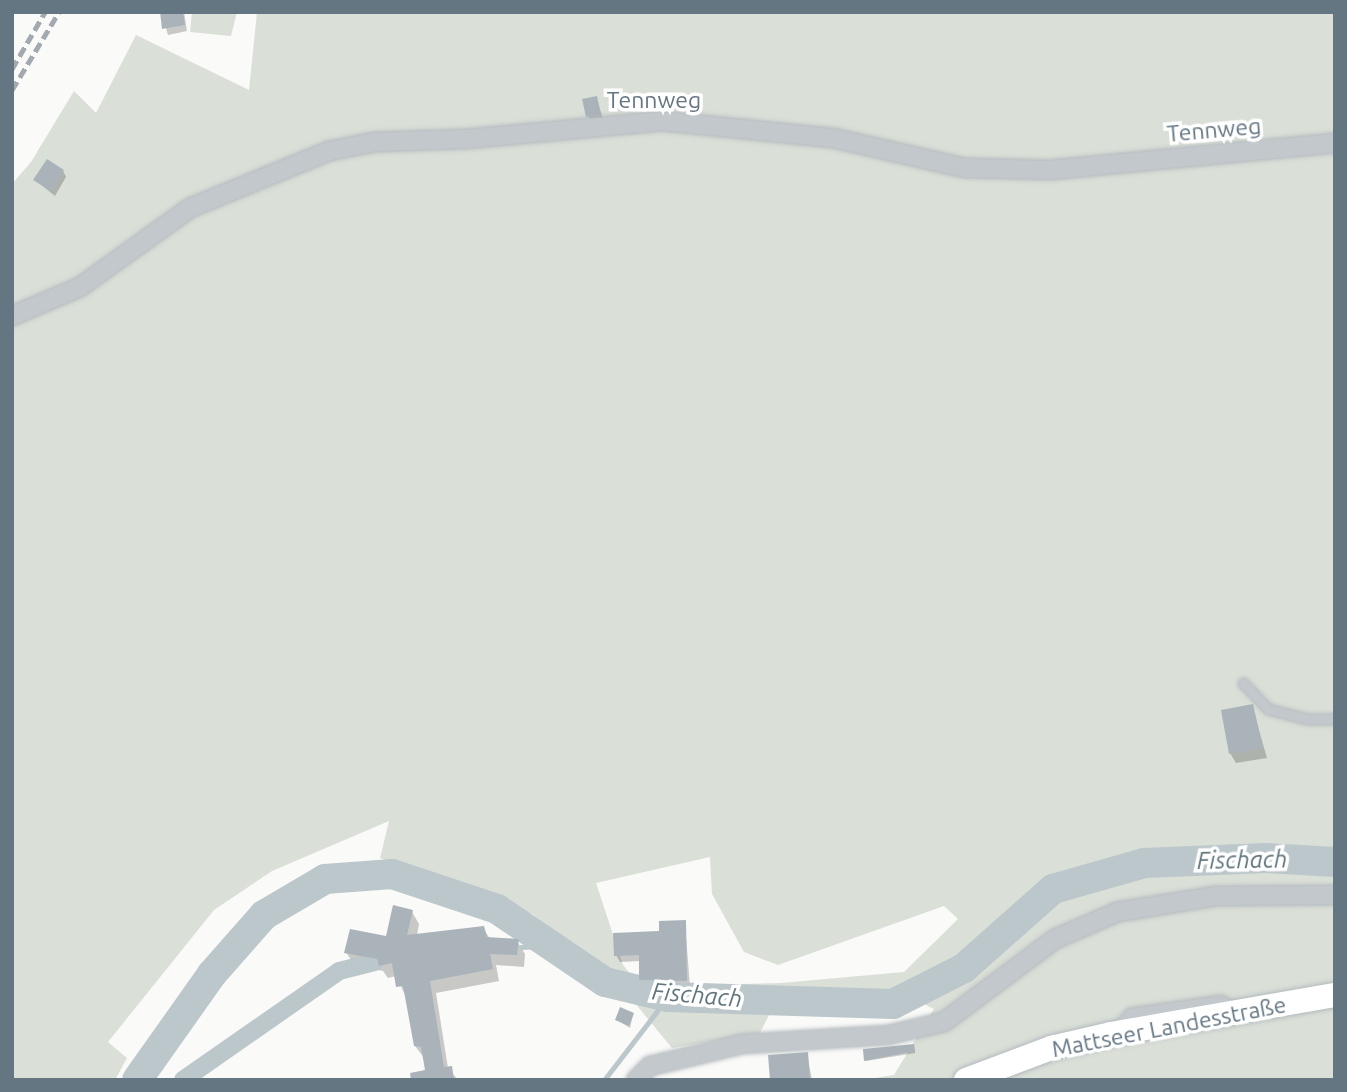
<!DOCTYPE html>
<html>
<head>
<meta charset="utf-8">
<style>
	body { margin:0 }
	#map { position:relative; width:1347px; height:1092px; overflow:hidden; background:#fafaf8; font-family:Ubuntu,sans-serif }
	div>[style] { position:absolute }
	.green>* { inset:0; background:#dadfd7 }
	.shadow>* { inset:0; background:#0003 }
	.stream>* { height:5px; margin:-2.5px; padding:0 2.5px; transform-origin:2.5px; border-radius:2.5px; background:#bbc7cb }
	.canal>* { height:18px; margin:-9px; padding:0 9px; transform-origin:9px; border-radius:9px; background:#bbc7cb }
	.river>* { height:30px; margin:-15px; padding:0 15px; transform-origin:15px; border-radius:15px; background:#bbc7cb }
	.building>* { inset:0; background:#aab3b9 }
	.roads { filter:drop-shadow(0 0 2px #b3babf) drop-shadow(0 0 2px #b3babf) }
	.lane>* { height:9px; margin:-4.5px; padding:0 4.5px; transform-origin:4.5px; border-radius:4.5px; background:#c3c8cc }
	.street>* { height:18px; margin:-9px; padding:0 9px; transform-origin:9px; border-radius:9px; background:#c3c8cc }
	.secondary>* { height:24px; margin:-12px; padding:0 12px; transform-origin:12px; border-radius:12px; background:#fff }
	.rail>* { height:5px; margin-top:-2.5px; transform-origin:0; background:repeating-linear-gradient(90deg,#a2aab0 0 10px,transparent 0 15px) }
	span { translate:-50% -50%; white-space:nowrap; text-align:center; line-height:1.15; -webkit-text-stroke:7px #fff; paint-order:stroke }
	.street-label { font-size:23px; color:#657683 }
	.water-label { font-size:24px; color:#60757c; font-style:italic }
	.frame { position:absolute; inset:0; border:14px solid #657683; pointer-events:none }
</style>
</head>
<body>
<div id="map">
	<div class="green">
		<i style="clip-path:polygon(192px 12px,237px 12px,231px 36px,190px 32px)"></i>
		<i style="clip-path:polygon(evenodd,257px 12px,1335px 12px,1335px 1080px,861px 1080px,894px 1075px,934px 1009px,893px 989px,781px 991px,760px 1033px,672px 1048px,610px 973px,532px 914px,380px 858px,389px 821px,272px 871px,214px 910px,108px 1042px,127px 1058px,115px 1080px,12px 1080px,12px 184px,31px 162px,74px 91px,96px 113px,136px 35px,249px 90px,257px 12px,710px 857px,712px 894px,744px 952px,778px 965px,944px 906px,958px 919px,904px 972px,781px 983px,666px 986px,637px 982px,623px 965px,596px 883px,710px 857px)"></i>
	</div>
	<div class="shadow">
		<i style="clip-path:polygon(161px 12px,184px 12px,187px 31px,168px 35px)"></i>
		<i style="clip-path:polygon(596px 98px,604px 121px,591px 122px,588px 116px)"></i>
		<i style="clip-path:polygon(63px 171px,66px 177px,55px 196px,35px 180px)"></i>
		<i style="clip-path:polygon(1252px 706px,1267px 758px,1236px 763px,1230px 753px)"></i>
		<i style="clip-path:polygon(412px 912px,419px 924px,417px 935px,483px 928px,490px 939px,517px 941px,525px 954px,524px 967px,496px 965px,499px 981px,436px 993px,448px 1068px,458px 1080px,428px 1080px,425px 1059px,415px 1046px,407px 999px,396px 976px,388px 978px,383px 971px,354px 965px,346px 952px,387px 938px)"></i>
		<i style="clip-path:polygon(685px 922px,690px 987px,644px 986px,641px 961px,620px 962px,616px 955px)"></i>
		<i style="clip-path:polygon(633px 1015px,630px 1028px,617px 1020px)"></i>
		<i style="clip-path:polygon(915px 1049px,915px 1053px,866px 1061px,865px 1051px)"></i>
		<i style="clip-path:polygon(807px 1054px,812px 1080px,773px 1080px)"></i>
	</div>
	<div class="stream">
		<i style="left:521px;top:947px;width:35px;rotate:-3deg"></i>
		<i style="left:604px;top:1080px;width:105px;rotate:-52.4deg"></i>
	</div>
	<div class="canal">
		<i style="left:183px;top:1080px;width:190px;rotate:-34.9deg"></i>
		<i style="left:339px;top:971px;width:36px;rotate:-14deg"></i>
	</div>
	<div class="river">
		<i style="left:137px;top:1080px;width:130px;rotate:-54.7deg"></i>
		<i style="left:212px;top:974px;width:79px;rotate:-48.6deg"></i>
		<i style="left:264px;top:915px;width:71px;rotate:-30.5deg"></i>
		<i style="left:325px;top:879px;width:67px;rotate:-4.3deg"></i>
		<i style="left:392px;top:874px;width:111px;rotate:18.4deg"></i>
		<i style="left:497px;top:909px;width:130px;rotate:34.1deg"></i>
		<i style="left:605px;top:982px;width:65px;rotate:13.4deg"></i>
		<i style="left:668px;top:997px;width:225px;rotate:1.8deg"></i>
		<i style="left:893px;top:1004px;width:80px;rotate:-26.9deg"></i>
		<i style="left:964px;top:968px;width:119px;rotate:-41.6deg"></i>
		<i style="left:1053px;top:889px;width:95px;rotate:-15.9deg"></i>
		<i style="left:1144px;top:863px;width:122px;rotate:-2.3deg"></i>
		<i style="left:1266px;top:858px;width:69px;rotate:3.3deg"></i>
	</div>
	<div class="building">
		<i style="clip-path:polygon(160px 12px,183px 12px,185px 25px,162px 29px)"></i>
		<i style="clip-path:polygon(597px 96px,601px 115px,586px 117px,582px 99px)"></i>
		<i style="clip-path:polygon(47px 159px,64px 170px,51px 191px,33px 180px)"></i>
		<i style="clip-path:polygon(1253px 704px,1263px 748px,1229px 754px,1221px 710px)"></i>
		<i style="clip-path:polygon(393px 905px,413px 910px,407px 935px,484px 926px,487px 937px,519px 939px,517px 955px,490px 954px,493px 969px,430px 981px,444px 1067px,452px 1066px,454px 1080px,411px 1080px,410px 1073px,425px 1070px,421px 1047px,414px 1046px,403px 986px,396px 987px,392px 963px,379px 966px,377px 959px,344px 953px,350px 929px,386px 936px)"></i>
		<i style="clip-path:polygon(686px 920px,687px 981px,639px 980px,639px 955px,614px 956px,613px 933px,659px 931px,659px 921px)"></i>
		<i style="clip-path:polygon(620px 1007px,634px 1013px,629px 1026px,615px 1020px)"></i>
		<i style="clip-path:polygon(914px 1044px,915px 1051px,864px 1061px,863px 1049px)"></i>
		<i style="clip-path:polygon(808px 1052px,810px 1080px,770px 1080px,768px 1055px)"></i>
	</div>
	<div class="roads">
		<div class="lane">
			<i style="left:1243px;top:683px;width:36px;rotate:46deg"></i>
			<i style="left:1268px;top:709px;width:40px;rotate:14.4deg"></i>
			<i style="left:1307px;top:719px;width:28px"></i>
			<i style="left:1116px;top:1028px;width:21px;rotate:-47deg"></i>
			<i style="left:1130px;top:1013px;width:92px;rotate:-8.1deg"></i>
			<i style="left:1221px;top:1000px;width:13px;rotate:27deg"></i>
		</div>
		<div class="street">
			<i style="left:12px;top:316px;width:74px;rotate:-23.1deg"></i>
			<i style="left:80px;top:287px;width:135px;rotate:-35.7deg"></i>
			<i style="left:190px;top:208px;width:150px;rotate:-22.3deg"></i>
			<i style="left:329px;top:151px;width:47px;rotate:-11.1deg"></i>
			<i style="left:375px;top:142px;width:91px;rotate:-1.9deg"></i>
			<i style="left:466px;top:139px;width:197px;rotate:-5.2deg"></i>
			<i style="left:662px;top:121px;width:172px;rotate:5.7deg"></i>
			<i style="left:833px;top:138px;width:135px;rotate:12.8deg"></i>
			<i style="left:965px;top:168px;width:85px;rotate:1.3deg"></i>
			<i style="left:1050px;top:170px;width:286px;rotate:-5.4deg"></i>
			<i style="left:636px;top:1080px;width:20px;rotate:-45deg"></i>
			<i style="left:650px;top:1066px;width:95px;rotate:-13.4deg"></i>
			<i style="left:742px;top:1044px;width:146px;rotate:-3.5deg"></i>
			<i style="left:888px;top:1035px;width:57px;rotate:-13.1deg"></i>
			<i style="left:944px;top:1022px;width:139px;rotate:-36.8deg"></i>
			<i style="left:1055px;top:939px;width:68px;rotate:-23.5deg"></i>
			<i style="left:1117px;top:912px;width:100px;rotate:-9.2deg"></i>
			<i style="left:1216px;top:896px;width:119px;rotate:-0.5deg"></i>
		</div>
		<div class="secondary">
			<i style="left:966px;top:1080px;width:91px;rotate:-20.6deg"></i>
			<i style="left:1051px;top:1048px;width:62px;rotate:-13.1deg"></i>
			<i style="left:1111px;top:1034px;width:227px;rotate:-9.9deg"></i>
		</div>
	</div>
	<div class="rail">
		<i style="left:12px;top:69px;width:66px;rotate:-59.9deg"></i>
		<i style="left:12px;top:90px;width:91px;rotate:-58.9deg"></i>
	</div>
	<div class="street-label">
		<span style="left:654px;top:100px">Tennweg</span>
		<span style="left:1214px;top:130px;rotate:-5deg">Tennweg</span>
		<span style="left:1169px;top:1027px;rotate:-11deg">Mattseer Landesstraße</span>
	</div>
	<div class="water-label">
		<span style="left:1242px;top:860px;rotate:-1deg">Fischach</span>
		<span style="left:697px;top:995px;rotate:5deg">Fischach</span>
	</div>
	<div class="frame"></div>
</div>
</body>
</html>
